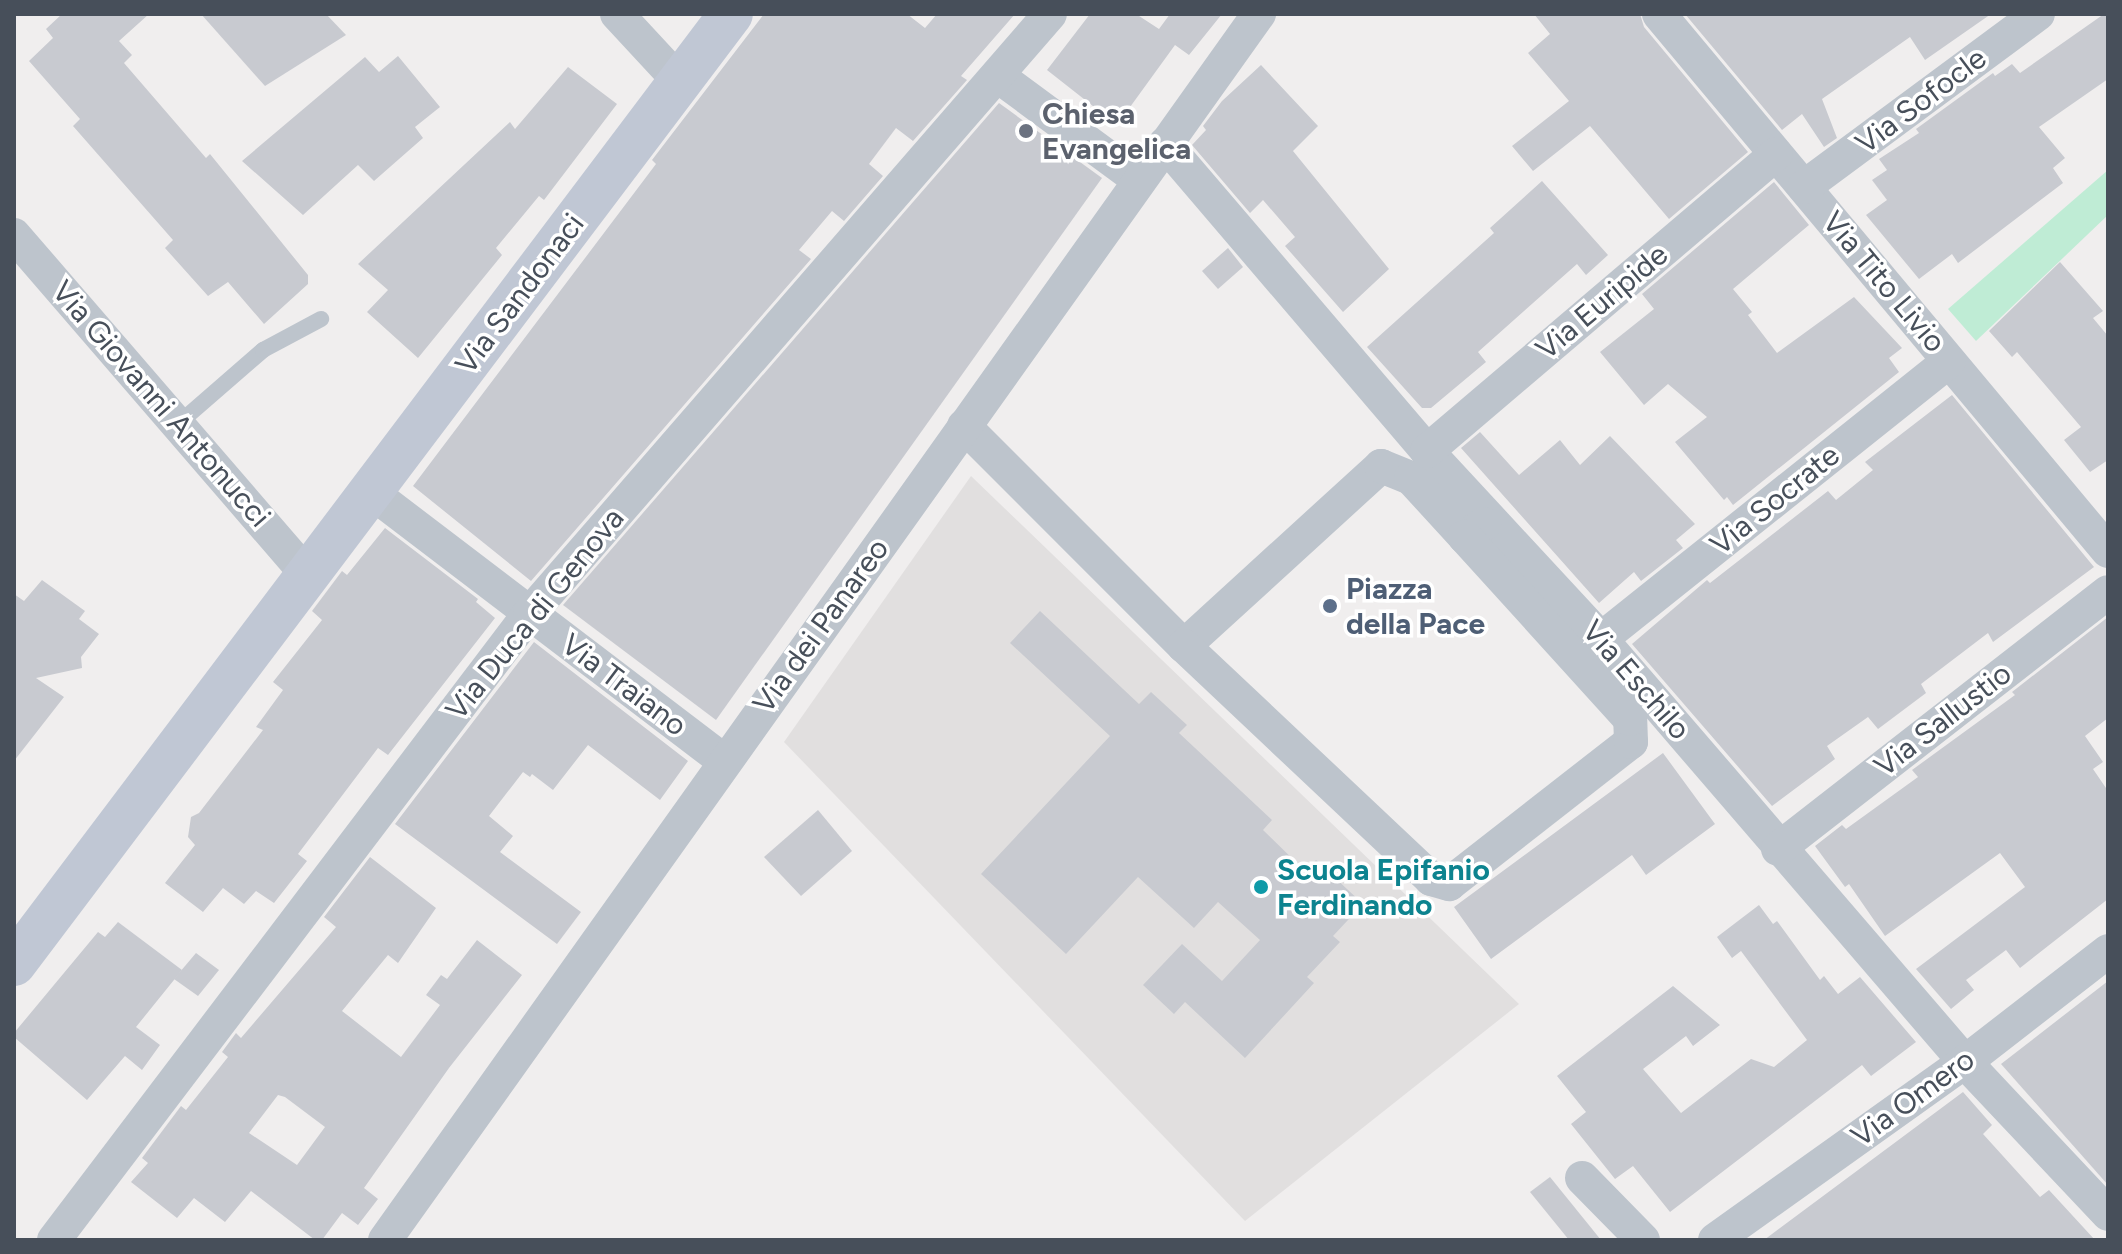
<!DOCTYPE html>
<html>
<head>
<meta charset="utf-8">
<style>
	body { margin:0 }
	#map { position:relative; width:2122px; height:1254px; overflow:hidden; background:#f0eeee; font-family:Figtree,sans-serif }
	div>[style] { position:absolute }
	.education>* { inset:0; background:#e1dfdf }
	.green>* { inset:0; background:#bfecd5 }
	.building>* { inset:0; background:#c8cad0 }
	.service>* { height:16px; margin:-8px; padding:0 8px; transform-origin:8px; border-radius:8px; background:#bdc4cc }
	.minor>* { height:34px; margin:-17px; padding:0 17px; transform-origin:17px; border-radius:17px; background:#bdc4cc }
	.secondary>* { height:44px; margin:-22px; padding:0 22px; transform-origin:22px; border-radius:22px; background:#c0c7d4 }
	.dots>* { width:22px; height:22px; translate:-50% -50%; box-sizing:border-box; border:4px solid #fff; border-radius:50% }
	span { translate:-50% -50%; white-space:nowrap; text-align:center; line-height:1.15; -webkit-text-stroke:7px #fff; paint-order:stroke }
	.street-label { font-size:30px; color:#474f5a }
	.worship-label { font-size:30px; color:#5b616d; font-weight:700 }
	.left { translate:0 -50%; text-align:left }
	.service-label { font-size:30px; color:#4e5e75; font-weight:700 }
	.culture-label { font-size:30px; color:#0d838f; font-weight:700 }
	.frame { position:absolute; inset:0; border:16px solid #474f5a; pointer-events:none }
</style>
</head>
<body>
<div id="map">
	<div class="education">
		<i style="clip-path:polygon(971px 476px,1519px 1004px,1245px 1221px,784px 742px)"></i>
	</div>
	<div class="green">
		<i style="clip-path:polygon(2108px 170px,2108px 215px,1976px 341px,1948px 309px)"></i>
	</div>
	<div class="building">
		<i style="clip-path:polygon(62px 14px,149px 14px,119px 41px,132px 55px,124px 63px,206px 158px,210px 154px,308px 275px,308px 284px,264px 324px,228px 282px,208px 296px,165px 248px,173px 240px,73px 126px,80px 119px,29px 61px,53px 38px,46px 29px)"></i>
		<i style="clip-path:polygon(201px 14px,326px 14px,346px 35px,265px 86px)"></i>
		<i style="clip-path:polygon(764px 14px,907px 14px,925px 28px,937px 14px,1015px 14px,961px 76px,967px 80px,913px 141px,896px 128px,869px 164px,883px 176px,844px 221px,832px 211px,799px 250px,811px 259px,531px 581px,413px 486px,656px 164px,652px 160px)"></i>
		<i style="clip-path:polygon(1090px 14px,1136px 14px,1159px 29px,1170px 14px,1222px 14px,1189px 55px,1175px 45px,1117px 125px,1047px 70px)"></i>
		<i style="clip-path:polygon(1534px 14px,1640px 14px,1644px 27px,1748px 152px,1669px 219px,1590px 126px,1533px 171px,1512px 146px,1569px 101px,1528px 53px,1550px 34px)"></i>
		<i style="clip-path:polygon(1685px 14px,1991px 14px,1925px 60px,1910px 37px,1822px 99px,1837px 138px,1824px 147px,1802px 114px,1782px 130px)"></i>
		<i style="clip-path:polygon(2104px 14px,2108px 14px,2108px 79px,2039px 127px,2065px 158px,2053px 168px,2063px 183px,1958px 263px,1952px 254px,1919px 279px,1866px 215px,1887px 200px,1872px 180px,1887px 170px,1879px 159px,1919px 133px,1916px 129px,1993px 73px,1995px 76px,2012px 64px,2020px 73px)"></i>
		<i style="clip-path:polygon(398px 56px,440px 107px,415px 127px,423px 138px,374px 181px,358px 165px,303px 215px,242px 161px,365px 57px,379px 72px)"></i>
		<i style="clip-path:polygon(1261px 65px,1318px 126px,1293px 151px,1389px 269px,1343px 312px,1285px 246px,1295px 237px,1263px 200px,1250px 213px,1192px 145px,1206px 130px,1203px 126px,1222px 101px)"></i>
		<i style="clip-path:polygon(568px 67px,617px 104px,544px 200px,539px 196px,496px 248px,502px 255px,418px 358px,367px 312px,388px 290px,358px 264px,510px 122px,515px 129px)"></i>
		<i style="clip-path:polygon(999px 103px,1102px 178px,716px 720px,563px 605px)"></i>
		<i style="clip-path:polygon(1542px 181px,1608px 255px,1586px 275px,1577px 264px,1478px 352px,1486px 362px,1431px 408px,1422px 408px,1367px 347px,1494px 233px,1490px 228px)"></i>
		<i style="clip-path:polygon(1774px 182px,1809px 225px,1733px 289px,1752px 312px,1748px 315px,1777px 353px,1854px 297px,1902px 348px,1889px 358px,1899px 372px,1733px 505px,1727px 497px,1724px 500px,1675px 442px,1707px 417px,1668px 384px,1644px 405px,1600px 352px,1654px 309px,1642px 294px)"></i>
		<i style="clip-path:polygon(1228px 248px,1243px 267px,1218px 289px,1202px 271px)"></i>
		<i style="clip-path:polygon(2060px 262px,2103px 311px,2093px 318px,2108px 336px,2108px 460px,2090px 472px,2064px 440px,2081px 427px,2017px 352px,2012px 357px,1989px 331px)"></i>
		<i style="clip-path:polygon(1952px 395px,2094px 567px,1993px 642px,1988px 633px,1921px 684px,1926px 693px,1878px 729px,1868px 717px,1827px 746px,1835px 759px,1772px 806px,1632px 644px,1707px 580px,1710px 583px,1828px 491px,1836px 500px,1873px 470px,1865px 462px)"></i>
		<i style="clip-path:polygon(1480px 432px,1519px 475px,1560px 440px,1580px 465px,1610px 436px,1695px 524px,1676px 540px,1683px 548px,1641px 581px,1634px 572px,1599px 603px,1461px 448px)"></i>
		<i style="clip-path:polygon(385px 528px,478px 599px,476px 602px,495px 618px,388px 755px,378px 748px,298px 854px,307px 861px,274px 903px,256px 891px,244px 904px,223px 888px,203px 912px,165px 883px,195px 845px,188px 837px,191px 817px,199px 813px,263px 730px,256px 727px,283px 690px,273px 682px,322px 620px,312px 611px,342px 571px,347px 575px)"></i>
		<i style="clip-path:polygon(42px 580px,85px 611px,79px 619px,99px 634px,81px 657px,82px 668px,36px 678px,64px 697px,14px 761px,14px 594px,24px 601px)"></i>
		<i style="clip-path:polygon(1040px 611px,1139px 704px,1151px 692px,1187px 725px,1179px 733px,1272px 820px,1263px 830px,1305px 871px,1316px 860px,1363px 904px,1333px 936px,1340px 942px,1307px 977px,1314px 983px,1245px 1058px,1185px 1002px,1174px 1014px,1143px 985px,1182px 944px,1222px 981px,1260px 940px,1218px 902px,1194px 928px,1138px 877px,1066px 954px,981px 874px,1110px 736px,1010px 643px)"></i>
		<i style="clip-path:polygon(2108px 617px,2108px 718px,2085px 736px,2103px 762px,2093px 769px,2108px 791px,2108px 899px,2020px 968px,2006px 950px,1966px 980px,1974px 990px,1951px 1009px,1916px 969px,2025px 887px,2000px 853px,1885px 936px,1849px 884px,1845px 887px,1815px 846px,1842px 825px,1846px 829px,1918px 777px,1912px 770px,2015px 695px,2012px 692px)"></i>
		<i style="clip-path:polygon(534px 642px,688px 761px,660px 800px,588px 745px,553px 790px,532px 774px,530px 777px,523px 772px,489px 816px,513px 836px,500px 852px,581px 912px,557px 944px,395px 824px)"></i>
		<i style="clip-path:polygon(1663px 753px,1715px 824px,1646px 875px,1632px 855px,1491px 959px,1454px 907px)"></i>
		<i style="clip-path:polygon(818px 810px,852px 851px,801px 896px,764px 857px)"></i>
		<i style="clip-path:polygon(evenodd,370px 857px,436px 908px,398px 963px,388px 955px,342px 1011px,401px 1057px,440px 1005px,426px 995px,441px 975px,447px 979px,477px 940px,522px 975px,449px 1068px,364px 1188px,378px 1199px,358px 1225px,342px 1213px,322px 1240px,315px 1240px,251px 1191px,225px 1222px,194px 1198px,177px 1218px,131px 1182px,148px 1163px,142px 1158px,181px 1106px,186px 1110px,228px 1057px,222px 1052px,236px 1033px,241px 1038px,336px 927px,324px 917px,370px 857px,278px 1095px,285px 1097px,325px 1127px,297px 1165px,249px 1133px,278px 1095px)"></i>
		<i style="clip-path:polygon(1759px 905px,1773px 924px,1777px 921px,1820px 980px,1824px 976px,1838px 994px,1860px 977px,1916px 1042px,1871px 1076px,1862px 1065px,1670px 1212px,1633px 1166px,1615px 1179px,1571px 1124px,1586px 1112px,1557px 1076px,1673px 986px,1720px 1025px,1693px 1046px,1686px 1036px,1643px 1069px,1681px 1113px,1751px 1059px,1774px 1067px,1807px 1040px,1741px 951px,1732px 958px,1717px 937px)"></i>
		<i style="clip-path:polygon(118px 922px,182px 970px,136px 1027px,160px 1045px,142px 1070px,125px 1056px,87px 1100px,14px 1037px,14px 1033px,98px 932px,105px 937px)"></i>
		<i style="clip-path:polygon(196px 953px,219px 970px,198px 996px,174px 979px)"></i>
		<i style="clip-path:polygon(2108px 981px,2108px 1185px,2001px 1064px)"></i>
		<i style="clip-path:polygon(1963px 1092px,1992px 1125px,1983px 1134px,2040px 1197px,2049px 1190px,2095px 1240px,1764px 1240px)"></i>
		<i style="clip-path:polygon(1550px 1177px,1601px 1240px,1569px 1240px,1530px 1192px)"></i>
	</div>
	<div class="service">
		<i style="left:178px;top:424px;width:113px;rotate:-41deg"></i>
		<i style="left:263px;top:350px;width:66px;rotate:-28.1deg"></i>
	</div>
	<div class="minor">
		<i style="left:617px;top:14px;width:91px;rotate:47.2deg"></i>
		<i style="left:1659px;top:14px;width:700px;rotate:50.1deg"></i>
		<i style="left:998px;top:76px;width:175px;rotate:36.4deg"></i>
		<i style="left:1165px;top:144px;width:404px;rotate:49.5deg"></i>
		<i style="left:1427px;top:451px;width:256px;rotate:47.2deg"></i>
		<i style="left:1601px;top:639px;width:558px;rotate:49.29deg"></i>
		<i style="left:1965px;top:1062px;width:209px;rotate:46.7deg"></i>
		<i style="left:1804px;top:187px;width:291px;rotate:-36.5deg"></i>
		<i style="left:14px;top:235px;width:448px;rotate:49.2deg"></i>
		<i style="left:964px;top:426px;width:311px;rotate:45deg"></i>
		<i style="left:1184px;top:646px;width:267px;rotate:-42.4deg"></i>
		<i style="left:1381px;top:466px;width:32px;rotate:22deg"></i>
		<i style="left:1411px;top:478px;width:80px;rotate:47.5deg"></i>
		<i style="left:1465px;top:537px;width:23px;rotate:-34deg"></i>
		<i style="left:1427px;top:451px;width:458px;rotate:-40.4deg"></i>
		<i style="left:371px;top:492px;width:444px;rotate:37.3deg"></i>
		<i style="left:1601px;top:639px;width:445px;rotate:-38.6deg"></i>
		<i style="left:1184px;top:646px;width:340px;rotate:43.3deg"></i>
		<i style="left:1431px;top:879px;width:19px;rotate:16deg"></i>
		<i style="left:1449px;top:884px;width:231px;rotate:-38deg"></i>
		<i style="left:1631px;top:742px;width:23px;rotate:-92deg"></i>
		<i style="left:1630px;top:719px;width:246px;rotate:-132.2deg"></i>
		<i style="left:1778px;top:849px;width:418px;rotate:-37.9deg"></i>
		<i style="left:1582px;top:1178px;width:87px;rotate:45.5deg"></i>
		<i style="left:54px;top:1240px;width:787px;rotate:-52.8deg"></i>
		<i style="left:530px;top:613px;width:793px;rotate:-49.04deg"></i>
		<i style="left:385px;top:1240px;width:1506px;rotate:-54.52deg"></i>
		<i style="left:1715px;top:1240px;width:307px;rotate:-35.5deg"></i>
		<i style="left:1965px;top:1062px;width:181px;rotate:-37.8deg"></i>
	</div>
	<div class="secondary">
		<i style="left:14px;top:964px;width:1190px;rotate:-52.96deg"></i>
	</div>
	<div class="dots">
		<i style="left:1026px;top:131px;background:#6b7280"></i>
		<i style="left:1330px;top:606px;background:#5c6f8a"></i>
		<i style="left:1261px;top:887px;background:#0f9aa8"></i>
	</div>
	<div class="street-label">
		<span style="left:1921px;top:101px;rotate:-37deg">Via Sofocle</span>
		<span style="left:1884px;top:282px;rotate:50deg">Via Tito Livio</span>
		<span style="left:520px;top:294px;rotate:-53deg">Via Sandonaci</span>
		<span style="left:1602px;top:302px;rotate:-40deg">Via Euripide</span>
		<span style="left:161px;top:404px;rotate:49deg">Via Giovanni Antonucci</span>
		<span style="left:1775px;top:500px;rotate:-39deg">Via Socrate</span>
		<span style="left:535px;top:614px;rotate:-51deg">Via Duca di Genova</span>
		<span style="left:821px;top:626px;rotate:-54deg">Via dei Panareo</span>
		<span style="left:1636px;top:680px;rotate:49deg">Via Eschilo</span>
		<span style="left:624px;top:685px;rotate:37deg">Via Traiano</span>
		<span style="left:1943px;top:720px;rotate:-38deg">Via Sallustio</span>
		<span style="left:1913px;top:1098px;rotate:-36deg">Via Omero</span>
	</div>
	<div class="worship-label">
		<span class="left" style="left:1042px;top:131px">Chiesa<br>Evangelica</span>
	</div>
	<div class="service-label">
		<span class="left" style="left:1346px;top:606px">Piazza<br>della Pace</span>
	</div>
	<div class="culture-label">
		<span class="left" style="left:1277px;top:887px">Scuola Epifanio<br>Ferdinando</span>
	</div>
	<div class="frame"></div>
</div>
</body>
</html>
